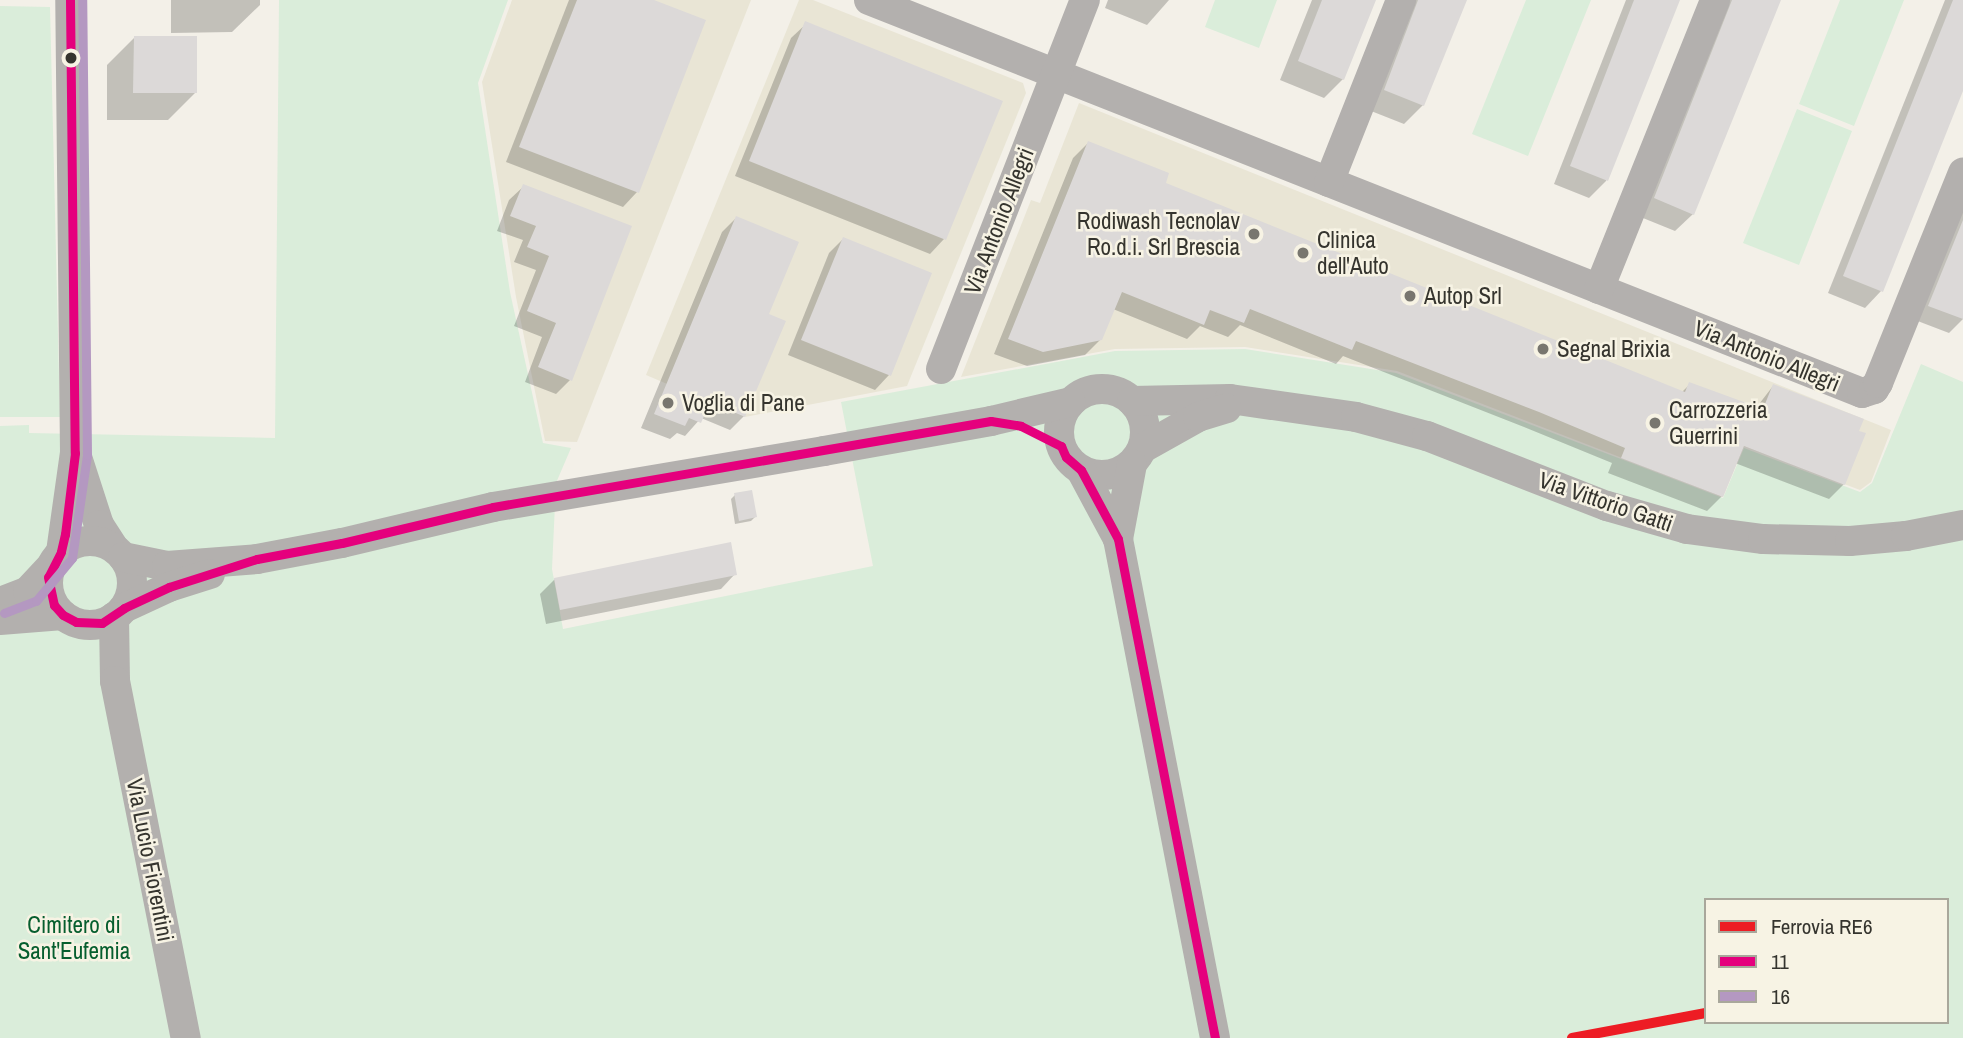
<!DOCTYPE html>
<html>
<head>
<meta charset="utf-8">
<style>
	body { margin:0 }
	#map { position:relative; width:1963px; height:1038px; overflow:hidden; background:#f3f0e8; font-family:"Archivo Narrow",sans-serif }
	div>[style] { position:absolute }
	.built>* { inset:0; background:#e9e5d5 }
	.green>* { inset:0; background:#daedda }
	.shadow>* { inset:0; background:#0003 }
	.building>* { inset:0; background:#dcd9d8 }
	.minor>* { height:30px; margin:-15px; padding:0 15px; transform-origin:15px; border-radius:15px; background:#b3b0ae }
	.minor>.ring { margin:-15px; padding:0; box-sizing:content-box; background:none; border:30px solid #b3b0ae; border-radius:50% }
	.bus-1>* { height:9px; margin:-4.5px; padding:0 4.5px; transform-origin:4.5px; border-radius:4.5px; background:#e5007d }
	.bus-2>* { height:9px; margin:-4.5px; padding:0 4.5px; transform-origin:4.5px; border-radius:4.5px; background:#b498c1 }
	.rail-1>* { height:10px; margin:-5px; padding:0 5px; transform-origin:5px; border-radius:5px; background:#ed1c24 }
	.dots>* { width:19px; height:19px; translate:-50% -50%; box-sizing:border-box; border:4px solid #f7f3e4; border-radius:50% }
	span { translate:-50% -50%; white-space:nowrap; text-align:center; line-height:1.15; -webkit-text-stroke:5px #f7f3e4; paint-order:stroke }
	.street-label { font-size:23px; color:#35342e }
	.poi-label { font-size:23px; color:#35342e }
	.right { translate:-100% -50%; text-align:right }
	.left { translate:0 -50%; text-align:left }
	.park-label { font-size:23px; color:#065e2e }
	.legend { position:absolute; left:1704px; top:898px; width:245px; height:126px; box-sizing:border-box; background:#f7f3e4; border:2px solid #a9a79b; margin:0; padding:9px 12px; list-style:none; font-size:21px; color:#35342e }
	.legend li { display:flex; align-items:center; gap:14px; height:35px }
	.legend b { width:35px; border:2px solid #a9a79b }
</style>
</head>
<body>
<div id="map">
	<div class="built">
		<i style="clip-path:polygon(512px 0,751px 0,577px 442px,545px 441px,516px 297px,482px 82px)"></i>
		<i style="clip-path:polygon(799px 0,813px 0,1023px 83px,1026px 93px,907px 386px,745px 417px,646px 375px)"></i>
		<i style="clip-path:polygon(1079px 103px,1891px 430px,1871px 482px,1860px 490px,1744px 446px,1723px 497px,1397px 371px,1245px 347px,1115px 349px,961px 377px,1031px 200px,1040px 203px)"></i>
	</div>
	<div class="green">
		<i style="clip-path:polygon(evenodd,279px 0,508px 0,478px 83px,510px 292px,543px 443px,571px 448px,556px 483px,552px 569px,563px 629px,873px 566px,841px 402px,1115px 351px,1245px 349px,1396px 373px,1723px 498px,1744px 448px,1860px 492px,1872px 483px,1921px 364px,1963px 382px,1963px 1038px,0 1038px,0 426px,29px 425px,29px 433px,275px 438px,279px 0,1706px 900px,1947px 900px,1947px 1022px,1706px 1022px,1706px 900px)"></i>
		<i style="clip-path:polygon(1215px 0,1277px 0,1259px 48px,1205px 27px)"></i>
		<i style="clip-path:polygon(1526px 0,1591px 0,1528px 156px,1472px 134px)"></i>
		<i style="clip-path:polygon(1840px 0,1904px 0,1854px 126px,1799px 104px)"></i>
		<i style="clip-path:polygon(0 6px,50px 7px,60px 417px,0 417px)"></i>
		<i style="clip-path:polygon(1797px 109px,1852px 131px,1799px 265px,1743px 243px)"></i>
	</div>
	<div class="shadow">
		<i style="clip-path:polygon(171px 0,260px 0,260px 5px,232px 32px,171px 33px)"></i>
		<i style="clip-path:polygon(569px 0,649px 0,704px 21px,637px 192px,623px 207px,506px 162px)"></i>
		<i style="clip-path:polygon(1108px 0,1169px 0,1147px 25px,1105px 8px)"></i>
		<i style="clip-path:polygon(1312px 0,1374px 0,1343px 79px,1324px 98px,1280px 80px)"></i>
		<i style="clip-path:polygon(1407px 0,1465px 0,1423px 105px,1404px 124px,1366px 109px)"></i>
		<i style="clip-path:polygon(1626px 0,1678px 0,1606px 181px,1589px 198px,1554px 184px)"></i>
		<i style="clip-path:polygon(1722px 0,1779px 0,1693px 214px,1675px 231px,1638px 216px)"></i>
		<i style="clip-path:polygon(1945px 0,1963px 0,1963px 87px,1881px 291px,1865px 308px,1828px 293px)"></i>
		<i style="clip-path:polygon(806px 24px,1000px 102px,944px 239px,930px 254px,735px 176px,791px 38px)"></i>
		<i style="clip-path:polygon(134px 38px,196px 92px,168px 120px,107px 120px,107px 65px)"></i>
		<i style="clip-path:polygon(1088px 143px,1163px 184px,1681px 393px,1690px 384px,1756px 408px,1773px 386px,1863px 434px,1844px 484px,1829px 499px,1735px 463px,1722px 496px,1707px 511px,1608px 473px,1612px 463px,1524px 427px,1343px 356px,1336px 364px,1240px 325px,1228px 337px,1200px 326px,1187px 339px,1113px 309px,1101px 339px,1085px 355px,1027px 366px,994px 354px,1073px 158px)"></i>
		<i style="clip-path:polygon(524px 186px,630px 227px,570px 380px,556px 394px,525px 382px,542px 337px,514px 326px,536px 270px,514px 262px,523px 240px,497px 231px,509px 200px)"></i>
		<i style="clip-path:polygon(1963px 202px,1963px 319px,1949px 333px,1915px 320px)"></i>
		<i style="clip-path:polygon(736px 218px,744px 416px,730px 430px,701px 418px,685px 436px,677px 433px,670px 439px,641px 428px,722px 232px)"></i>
		<i style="clip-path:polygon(843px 239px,930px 274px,889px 375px,875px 390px,788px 355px,829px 253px)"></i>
		<i style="clip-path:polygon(735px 495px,755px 517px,751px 521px,735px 524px,731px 499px)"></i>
		<i style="clip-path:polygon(735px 574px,721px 589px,546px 624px,540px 594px,555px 579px)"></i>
	</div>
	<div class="building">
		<i style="clip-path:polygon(577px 0,654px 0,706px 20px,639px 193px,519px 147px)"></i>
		<i style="clip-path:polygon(1322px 0,1376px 0,1344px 80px,1298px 61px)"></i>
		<i style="clip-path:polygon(1418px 0,1467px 0,1424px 106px,1384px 90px)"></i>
		<i style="clip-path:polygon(1634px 0,1680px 0,1608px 181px,1570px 166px)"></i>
		<i style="clip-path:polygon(1732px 0,1781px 0,1694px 215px,1654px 198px)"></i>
		<i style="clip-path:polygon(1953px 0,1963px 0,1963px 91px,1883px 292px,1843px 276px)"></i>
		<i style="clip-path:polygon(805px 21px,1003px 101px,946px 240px,749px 161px)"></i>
		<i style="clip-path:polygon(134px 36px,197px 36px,197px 93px,133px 93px)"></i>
		<i style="clip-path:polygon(1088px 141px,1169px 173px,1166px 183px,1685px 392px,1689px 382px,1763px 409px,1773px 384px,1864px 419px,1859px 431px,1866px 433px,1845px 485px,1744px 446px,1723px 497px,1621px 458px,1625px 448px,1539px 412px,1356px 341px,1352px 350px,1250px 309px,1244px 323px,1210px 310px,1204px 325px,1122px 292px,1102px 340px,1043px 352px,1008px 339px)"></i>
		<i style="clip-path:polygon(523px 184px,632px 226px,572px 381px,538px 367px,556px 323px,527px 311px,549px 256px,527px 247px,536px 226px,510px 216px)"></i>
		<i style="clip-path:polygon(736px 216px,799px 242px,769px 314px,786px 321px,745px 417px,710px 402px,701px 423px,689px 418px,685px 426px,654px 414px)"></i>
		<i style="clip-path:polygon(1963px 220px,1963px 319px,1928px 306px)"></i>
		<i style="clip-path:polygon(843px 237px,932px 273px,891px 376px,801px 340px)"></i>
		<i style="clip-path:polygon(752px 490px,757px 517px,739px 521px,734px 493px)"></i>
		<i style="clip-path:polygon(731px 542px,737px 575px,560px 610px,554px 578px)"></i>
	</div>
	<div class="minor">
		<i style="left:869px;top:0;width:1068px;rotate:21.59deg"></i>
		<i style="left:1862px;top:393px;width:13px;rotate:-18deg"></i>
		<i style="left:1874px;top:389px;width:7px;rotate:-56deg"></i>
		<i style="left:1878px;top:383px;width:227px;rotate:-68deg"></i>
		<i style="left:1329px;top:182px;width:196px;rotate:-68.4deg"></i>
		<i style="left:1599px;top:289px;width:311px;rotate:-68.1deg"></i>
		<i style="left:941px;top:369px;width:396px;rotate:-68.7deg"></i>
		<i class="ring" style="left:1059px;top:389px;width:56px;height:56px"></i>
		<i style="left:1132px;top:401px;width:98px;rotate:-1.2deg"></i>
		<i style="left:1230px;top:399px;width:127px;rotate:8.1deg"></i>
		<i style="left:1356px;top:417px;width:73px;rotate:15deg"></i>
		<i style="left:1427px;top:436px;width:193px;rotate:21.3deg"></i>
		<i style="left:1607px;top:506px;width:83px;rotate:16deg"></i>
		<i style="left:1687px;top:529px;width:77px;rotate:7.5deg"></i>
		<i style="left:1763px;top:539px;width:87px;rotate:1.3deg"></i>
		<i style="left:1850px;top:541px;width:56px;rotate:-5.1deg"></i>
		<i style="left:1906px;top:536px;width:58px;rotate:-10.9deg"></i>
		<i style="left:1143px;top:448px;width:63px;rotate:-29.4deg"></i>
		<i style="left:1198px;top:417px;width:30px;rotate:-17deg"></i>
		<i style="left:78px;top:460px;width:68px;rotate:72.1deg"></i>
		<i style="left:99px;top:525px;width:27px;rotate:57deg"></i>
		<i style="left:1081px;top:470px;width:78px;rotate:61.8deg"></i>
		<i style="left:1118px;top:539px;width:508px;rotate:79deg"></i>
		<i style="left:1118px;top:539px;width:76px;rotate:-79.4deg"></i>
		<i class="ring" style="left:48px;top:541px;width:54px;height:54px"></i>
		<i style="left:61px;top:552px;width:100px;rotate:-82deg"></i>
		<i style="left:75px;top:453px;width:453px;rotate:-90.6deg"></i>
		<i style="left:123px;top:557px;width:45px;rotate:11.6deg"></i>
		<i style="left:167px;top:566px;width:90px;rotate:-4.4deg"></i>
		<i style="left:257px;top:559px;width:86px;rotate:-10.7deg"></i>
		<i style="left:342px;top:543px;width:155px;rotate:-13.4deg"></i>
		<i style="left:493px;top:507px;width:336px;rotate:-9.6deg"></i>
		<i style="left:824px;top:451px;width:170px;rotate:-10.2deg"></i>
		<i style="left:991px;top:421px;width:82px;rotate:-13.4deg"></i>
		<i style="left:0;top:602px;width:30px;rotate:-21deg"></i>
		<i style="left:28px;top:591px;width:37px;rotate:-47deg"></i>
		<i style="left:124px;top:608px;width:50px;rotate:-25deg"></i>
		<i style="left:169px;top:587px;width:43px;rotate:-17.6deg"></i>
		<i style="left:114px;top:617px;width:64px;rotate:89.1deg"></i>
		<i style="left:115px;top:681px;width:364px;rotate:78.8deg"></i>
		<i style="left:0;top:620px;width:63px;rotate:-4.5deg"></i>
	</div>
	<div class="bus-1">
		<i style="left:70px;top:0;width:453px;rotate:89.4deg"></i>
		<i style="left:75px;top:453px;width:82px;rotate:97deg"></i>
		<i style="left:65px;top:534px;width:18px;rotate:103deg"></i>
		<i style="left:61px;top:552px;width:28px;rotate:117deg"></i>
		<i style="left:48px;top:577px;width:29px;rotate:78deg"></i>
		<i style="left:54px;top:605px;width:13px;rotate:48deg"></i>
		<i style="left:63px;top:615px;width:15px;rotate:28deg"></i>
		<i style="left:76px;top:622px;width:26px;rotate:2deg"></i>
		<i style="left:102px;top:623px;width:27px;rotate:-34deg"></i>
		<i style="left:124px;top:608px;width:50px;rotate:-25deg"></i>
		<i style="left:169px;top:587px;width:92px;rotate:-17.7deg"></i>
		<i style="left:257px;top:559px;width:86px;rotate:-10.7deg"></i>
		<i style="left:342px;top:543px;width:155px;rotate:-13.4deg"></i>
		<i style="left:493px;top:507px;width:505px;rotate:-9.8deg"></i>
		<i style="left:991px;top:421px;width:30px;rotate:9deg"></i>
		<i style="left:1021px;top:426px;width:45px;rotate:26.6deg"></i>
		<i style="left:1061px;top:446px;width:12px;rotate:66deg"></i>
		<i style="left:1066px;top:457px;width:20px;rotate:41deg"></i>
		<i style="left:1081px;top:470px;width:78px;rotate:61.8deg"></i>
		<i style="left:1118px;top:539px;width:508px;rotate:79deg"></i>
	</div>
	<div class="bus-2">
		<i style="left:4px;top:613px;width:34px;rotate:-21deg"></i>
		<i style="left:36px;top:601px;width:56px;rotate:-50.1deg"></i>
		<i style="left:72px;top:558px;width:104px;rotate:-81.7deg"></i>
		<i style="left:87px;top:455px;width:455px;rotate:-90.6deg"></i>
	</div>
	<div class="rail-1">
		<i style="left:1572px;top:1038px;width:136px;rotate:-10.6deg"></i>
	</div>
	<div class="dots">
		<i style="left:71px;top:58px;background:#35342e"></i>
		<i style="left:1254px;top:234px;background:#78766f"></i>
		<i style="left:1303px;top:253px;background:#78766f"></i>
		<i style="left:1410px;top:296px;background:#78766f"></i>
		<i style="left:1543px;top:349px;background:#78766f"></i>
		<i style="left:668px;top:403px;background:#78766f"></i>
		<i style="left:1655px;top:423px;background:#78766f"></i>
	</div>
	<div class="street-label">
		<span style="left:999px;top:221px;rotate:-69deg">Via Antonio Allegri</span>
		<span style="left:1767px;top:356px;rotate:22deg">Via Antonio Allegri</span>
		<span style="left:1606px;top:502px;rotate:19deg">Via Vittorio Gatti</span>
		<span style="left:150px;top:860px;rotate:79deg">Via Lucio Fiorentini</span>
	</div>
	<div class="poi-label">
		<span class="right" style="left:1240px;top:234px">Rodiwash Tecnolav<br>Ro.d.i. Srl Brescia</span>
		<span class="left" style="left:1317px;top:253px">Clinica<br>dell'Auto</span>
		<span class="left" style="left:1424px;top:296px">Autop Srl</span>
		<span class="left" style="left:1557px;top:349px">Segnal Brixia</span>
		<span class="left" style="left:682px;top:403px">Voglia di Pane</span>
		<span class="left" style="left:1669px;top:423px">Carrozzeria<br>Guerrini</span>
	</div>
	<div class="park-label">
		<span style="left:74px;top:938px">Cimitero di<br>Sant'Eufemia</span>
	</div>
	<ul class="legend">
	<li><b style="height:9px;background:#ed1c24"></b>Ferrovia RE6</li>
	<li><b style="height:9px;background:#e5007d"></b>11</li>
	<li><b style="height:9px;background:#b498c1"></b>16</li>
	</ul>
</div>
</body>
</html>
